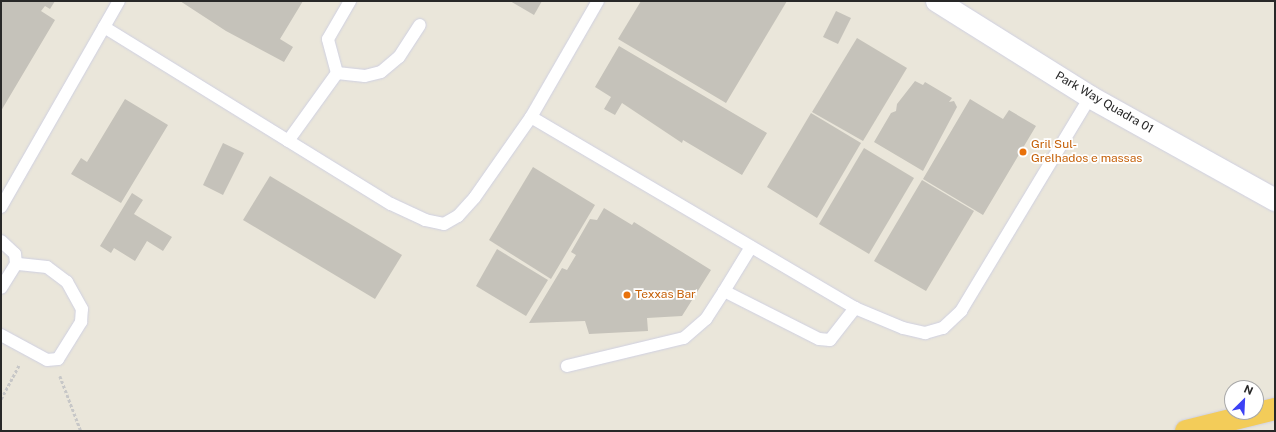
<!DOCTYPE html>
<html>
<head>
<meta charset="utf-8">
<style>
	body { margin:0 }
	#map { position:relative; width:1276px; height:432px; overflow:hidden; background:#eae6da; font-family:"Public Sans",sans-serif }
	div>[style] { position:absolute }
	.building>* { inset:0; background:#c5c2ba }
	.path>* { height:2.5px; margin-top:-1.25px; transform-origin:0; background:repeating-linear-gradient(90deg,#c7c7c7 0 3px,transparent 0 5px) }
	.roads { filter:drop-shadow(0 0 1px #cfd0e1) drop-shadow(0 0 1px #cfd0e1) }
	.service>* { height:12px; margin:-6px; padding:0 6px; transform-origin:6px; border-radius:6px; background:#fff }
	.tertiary>* { height:22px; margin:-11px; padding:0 11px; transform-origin:11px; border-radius:11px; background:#fff }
	.trunk>* { height:22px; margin:-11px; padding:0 11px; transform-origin:11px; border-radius:11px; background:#f3cc59 }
	.dots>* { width:11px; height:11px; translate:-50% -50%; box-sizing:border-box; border:2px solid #fff; border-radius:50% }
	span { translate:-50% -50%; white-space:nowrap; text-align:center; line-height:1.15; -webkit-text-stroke:3.5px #fff; paint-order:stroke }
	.street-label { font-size:12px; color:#282828 }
	.food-label { font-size:12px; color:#c56008 }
	.left { translate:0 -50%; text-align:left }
	.frame { position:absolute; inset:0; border:2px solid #282828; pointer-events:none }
	.north { position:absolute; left:1224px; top:380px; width:40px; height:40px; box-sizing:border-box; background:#fff; border:1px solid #a9a9a9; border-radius:50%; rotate:24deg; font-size:11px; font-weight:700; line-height:16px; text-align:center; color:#282828 }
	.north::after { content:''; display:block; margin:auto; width:14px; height:18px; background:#3c41f5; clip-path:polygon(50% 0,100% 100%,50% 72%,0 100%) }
</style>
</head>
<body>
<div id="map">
	<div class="building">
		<i style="clip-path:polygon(1px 1px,55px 1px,50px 9px,45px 6px,41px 11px,55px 20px,1px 111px)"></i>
		<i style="clip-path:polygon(180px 1px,303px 1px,280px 39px,293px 47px,284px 62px,226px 31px)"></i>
		<i style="clip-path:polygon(510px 1px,542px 1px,534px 15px)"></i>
		<i style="clip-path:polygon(641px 1px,787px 1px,726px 103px,618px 39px)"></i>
		<i style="clip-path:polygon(836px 11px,851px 18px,838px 44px,823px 37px)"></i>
		<i style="clip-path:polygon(857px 38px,907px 68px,863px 141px,812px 112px)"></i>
		<i style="clip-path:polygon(619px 46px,767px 133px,742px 175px,683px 140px,682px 143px,622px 103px,615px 115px,604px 109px,611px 97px,595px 87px)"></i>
		<i style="clip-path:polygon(915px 81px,923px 85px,925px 82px,952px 98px,949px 102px,954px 101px,957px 107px,923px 171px,874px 142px,891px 113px,896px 111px,897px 104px)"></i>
		<i style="clip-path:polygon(125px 99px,168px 125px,121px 203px,71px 174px,81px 158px,87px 162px)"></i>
		<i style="clip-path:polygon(970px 99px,1003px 119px,1009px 110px,1036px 126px,983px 215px,923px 179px)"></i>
		<i style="clip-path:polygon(811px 113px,861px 143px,817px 218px,767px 187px)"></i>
		<i style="clip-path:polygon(223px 143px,244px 153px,223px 195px,203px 185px)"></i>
		<i style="clip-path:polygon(864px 148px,914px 178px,869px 254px,819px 224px)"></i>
		<i style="clip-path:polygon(533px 167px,595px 205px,551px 279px,489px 240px)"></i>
		<i style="clip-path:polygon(270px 176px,402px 255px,375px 299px,243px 220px)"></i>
		<i style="clip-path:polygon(922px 180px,974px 211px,926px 291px,874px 261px)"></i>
		<i style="clip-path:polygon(132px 193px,143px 200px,134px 214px,172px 237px,163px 251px,147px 241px,135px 261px,114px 248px,111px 253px,100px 246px)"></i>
		<i style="clip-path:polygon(604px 208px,632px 225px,634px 222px,711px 270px,682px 316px,647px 318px,648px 331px,589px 334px,585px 321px,529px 323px,562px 268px,567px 270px,576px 255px,571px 252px,590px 219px,597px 220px)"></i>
		<i style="clip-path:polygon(497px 249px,548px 280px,526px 316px,476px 286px)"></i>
	</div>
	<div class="path">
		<i style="left:60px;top:376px;width:59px;rotate:69.1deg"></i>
		<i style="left:1px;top:399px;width:38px;rotate:-62deg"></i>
	</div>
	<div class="roads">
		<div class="service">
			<i style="left:104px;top:27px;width:337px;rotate:31.7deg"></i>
			<i style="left:391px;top:204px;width:38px;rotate:25deg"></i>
			<i style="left:425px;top:220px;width:19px;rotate:12deg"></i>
			<i style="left:444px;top:224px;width:16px;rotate:-30deg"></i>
			<i style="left:458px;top:216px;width:25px;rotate:-48deg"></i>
			<i style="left:475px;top:197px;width:98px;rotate:-55deg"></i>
			<i style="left:531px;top:117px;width:134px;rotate:-60deg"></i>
			<i style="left:337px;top:73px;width:28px;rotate:6deg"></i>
			<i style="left:365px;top:76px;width:16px;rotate:-14deg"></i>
			<i style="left:381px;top:72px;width:23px;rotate:-40deg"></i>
			<i style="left:399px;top:57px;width:38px;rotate:-57deg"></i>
			<i style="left:531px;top:117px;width:376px;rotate:30.5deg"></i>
			<i style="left:855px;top:308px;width:52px;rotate:22.6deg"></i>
			<i style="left:903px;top:328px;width:23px;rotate:13deg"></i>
			<i style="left:925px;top:333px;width:19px;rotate:-16deg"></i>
			<i style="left:943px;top:328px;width:25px;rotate:-43deg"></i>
			<i style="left:961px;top:311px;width:250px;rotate:-58.9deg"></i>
			<i style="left:288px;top:141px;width:84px;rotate:-54.2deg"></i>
			<i style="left:337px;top:73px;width:35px;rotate:-105deg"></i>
			<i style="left:328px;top:39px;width:44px;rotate:-59.9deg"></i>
			<i style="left:1px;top:207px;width:237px;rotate:-60.2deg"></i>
			<i style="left:1px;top:241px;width:19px;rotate:43deg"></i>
			<i style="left:15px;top:254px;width:10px;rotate:84deg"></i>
			<i style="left:16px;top:264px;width:28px;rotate:122deg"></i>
			<i style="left:751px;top:247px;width:52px;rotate:121.5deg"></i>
			<i style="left:724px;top:291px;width:106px;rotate:26.8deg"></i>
			<i style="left:819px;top:339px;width:11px;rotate:5deg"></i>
			<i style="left:830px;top:340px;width:41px;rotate:-52deg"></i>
			<i style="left:1px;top:335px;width:52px;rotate:28.5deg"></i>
			<i style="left:47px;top:360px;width:11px;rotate:-5deg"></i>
			<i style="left:58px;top:359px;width:44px;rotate:-58.1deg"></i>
			<i style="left:81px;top:322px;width:13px;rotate:-86deg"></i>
			<i style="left:82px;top:309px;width:31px;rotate:-119deg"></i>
			<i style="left:67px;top:282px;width:25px;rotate:-143deg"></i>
			<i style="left:47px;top:267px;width:31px;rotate:-174deg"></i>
			<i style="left:567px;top:366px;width:120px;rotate:-13.5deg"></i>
			<i style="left:684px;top:338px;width:29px;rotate:-41deg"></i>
			<i style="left:706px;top:319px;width:33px;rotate:-57deg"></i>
		</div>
		<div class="tertiary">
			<i style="left:937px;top:1px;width:181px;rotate:32.1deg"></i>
			<i style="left:1090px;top:97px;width:212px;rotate:29.1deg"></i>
		</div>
		<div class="trunk">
			<i style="left:1186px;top:431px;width:92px;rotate:-13.9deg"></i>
		</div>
	</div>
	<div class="dots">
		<i style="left:1023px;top:152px;background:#e8710a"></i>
		<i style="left:627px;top:295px;background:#e8710a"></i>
	</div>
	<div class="street-label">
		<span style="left:1104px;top:103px;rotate:30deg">Park Way Quadra 01</span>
	</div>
	<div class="food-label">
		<span class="left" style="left:1031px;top:152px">Gril Sul-<br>Grelhados e massas</span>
		<span class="left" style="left:635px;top:295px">Texxas Bar</span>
	</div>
	<div class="frame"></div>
	<div class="north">N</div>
</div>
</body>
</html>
